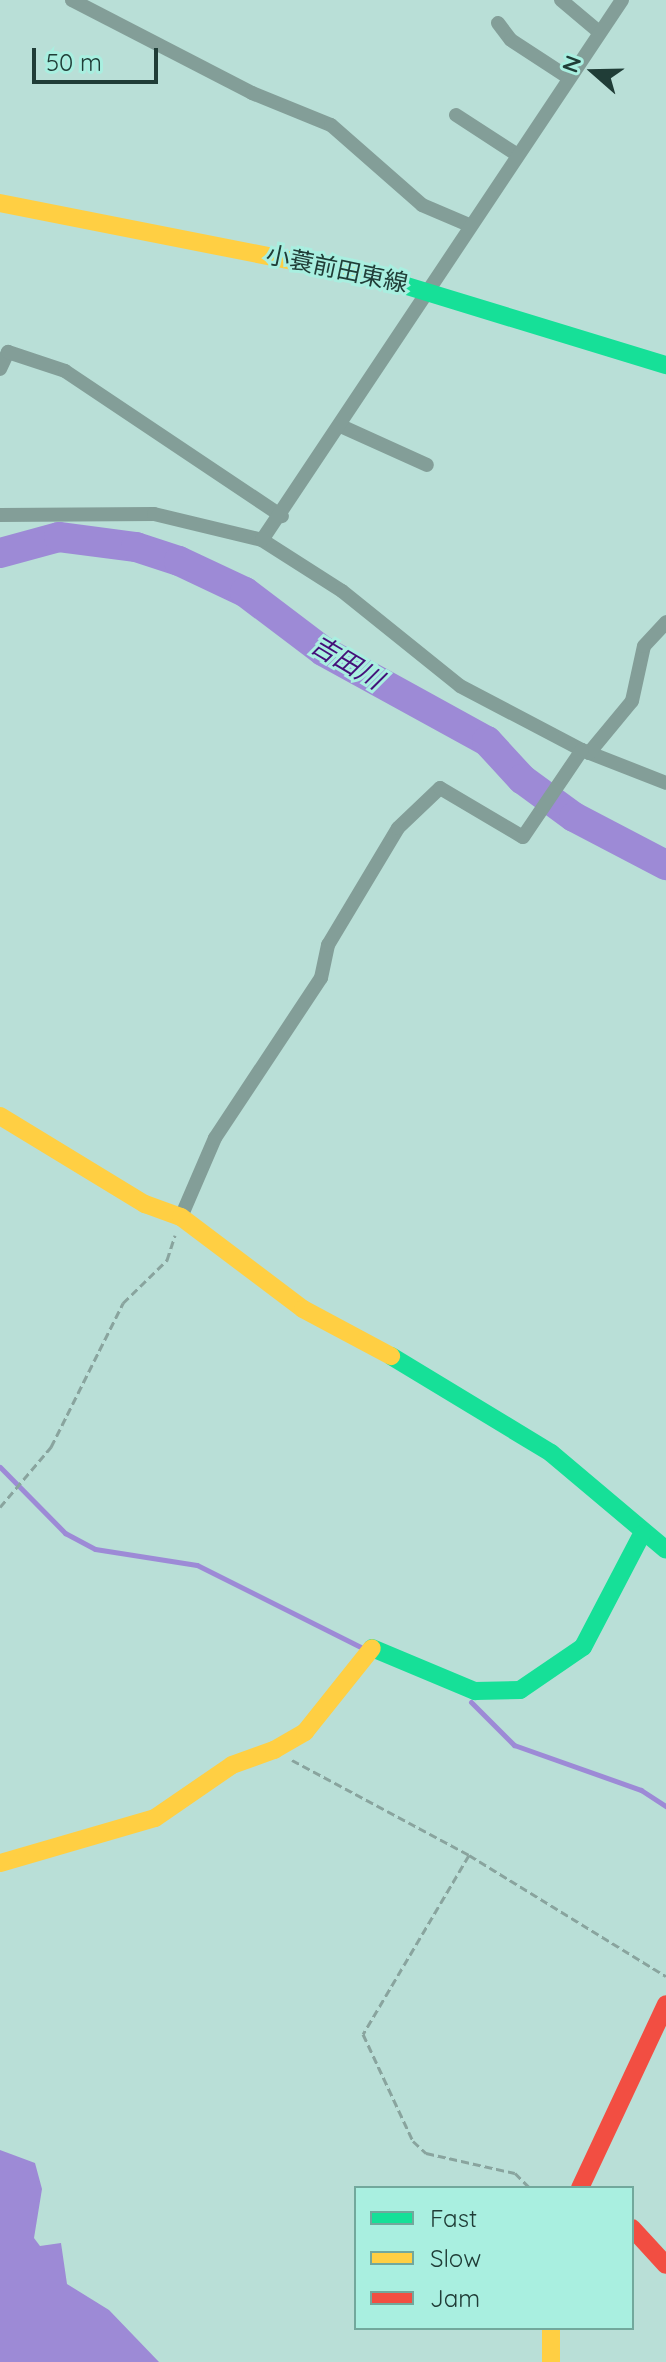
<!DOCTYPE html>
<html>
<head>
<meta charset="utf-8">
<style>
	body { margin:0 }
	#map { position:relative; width:666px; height:2362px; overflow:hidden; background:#b9dfd7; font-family:Quicksand,"Noto Sans JP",sans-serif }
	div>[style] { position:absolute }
	.water>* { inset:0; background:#9d8ad6 }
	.stream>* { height:5px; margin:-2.5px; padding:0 2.5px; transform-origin:2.5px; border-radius:2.5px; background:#9d8ad6 }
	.river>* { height:30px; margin:-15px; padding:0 15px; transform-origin:15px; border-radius:15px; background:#9d8ad6 }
	.path>* { height:3px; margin-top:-1.5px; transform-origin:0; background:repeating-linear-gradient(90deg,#89a49e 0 8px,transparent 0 12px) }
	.street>* { height:14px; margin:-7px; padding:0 7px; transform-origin:7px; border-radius:7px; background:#839e98 }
	.fast>* { height:18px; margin:-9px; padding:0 9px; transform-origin:9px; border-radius:9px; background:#16e098 }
	.slow>* { height:18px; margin:-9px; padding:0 9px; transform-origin:9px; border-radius:9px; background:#ffcf43 }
	.jam>* { height:18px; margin:-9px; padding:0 9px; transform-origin:9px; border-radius:9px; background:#f24e42 }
	span { translate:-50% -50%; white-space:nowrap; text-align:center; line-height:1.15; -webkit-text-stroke:6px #a9efe0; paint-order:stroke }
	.street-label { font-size:24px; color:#203d37 }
	.water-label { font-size:26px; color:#441079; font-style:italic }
	.legend { position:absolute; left:354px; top:2186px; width:280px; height:144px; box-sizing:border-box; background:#a9efe0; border:2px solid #72a89c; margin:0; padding:10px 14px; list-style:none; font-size:24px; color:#203d37 }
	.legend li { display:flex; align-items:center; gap:16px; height:40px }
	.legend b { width:40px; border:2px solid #72a89c }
	.north { position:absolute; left:554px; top:32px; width:80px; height:80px; -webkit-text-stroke:6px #a9efe0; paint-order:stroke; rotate:290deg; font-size:22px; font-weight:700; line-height:32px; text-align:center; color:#203d37 }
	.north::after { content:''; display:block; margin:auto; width:28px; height:36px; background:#203d37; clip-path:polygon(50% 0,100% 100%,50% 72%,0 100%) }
	.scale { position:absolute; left:32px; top:48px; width:126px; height:36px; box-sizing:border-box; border:4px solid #203d37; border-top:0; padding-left:10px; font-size:24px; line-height:28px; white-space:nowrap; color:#203d37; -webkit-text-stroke:6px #a9efe0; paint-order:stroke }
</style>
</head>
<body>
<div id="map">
	<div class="water">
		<i style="clip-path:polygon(0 2150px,35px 2163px,42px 2189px,34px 2238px,40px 2246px,61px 2243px,67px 2284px,109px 2310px,159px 2362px,0 2362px)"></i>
	</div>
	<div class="stream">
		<i style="left:0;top:1467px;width:93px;rotate:45.4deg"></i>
		<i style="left:65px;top:1533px;width:34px;rotate:28deg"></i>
		<i style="left:95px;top:1549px;width:103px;rotate:8.9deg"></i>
		<i style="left:197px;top:1565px;width:183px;rotate:26.6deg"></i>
		<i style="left:471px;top:1702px;width:61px;rotate:45deg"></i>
		<i style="left:514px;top:1745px;width:135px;rotate:19.5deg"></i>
		<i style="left:641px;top:1790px;width:30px;rotate:33deg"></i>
	</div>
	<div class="river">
		<i style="left:0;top:553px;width:61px;rotate:-15.2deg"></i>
		<i style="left:59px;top:537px;width:78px;rotate:7.4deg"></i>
		<i style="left:136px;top:547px;width:45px;rotate:18deg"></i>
		<i style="left:179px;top:561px;width:73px;rotate:25.2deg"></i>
		<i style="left:245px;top:592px;width:98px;rotate:37.1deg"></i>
		<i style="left:323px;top:651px;width:187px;rotate:28.8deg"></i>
		<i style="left:487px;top:741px;width:52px;rotate:47.4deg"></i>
		<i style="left:522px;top:779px;width:64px;rotate:36.2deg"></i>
		<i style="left:574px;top:817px;width:104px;rotate:27.6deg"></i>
	</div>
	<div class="path">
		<i style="left:0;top:1507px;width:79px;rotate:-49.6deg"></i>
		<i style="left:51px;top:1447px;width:161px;rotate:-63.4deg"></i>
		<i style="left:123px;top:1303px;width:62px;rotate:-44.3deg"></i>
		<i style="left:167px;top:1260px;width:26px;rotate:-72deg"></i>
		<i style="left:292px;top:1760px;width:201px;rotate:28.2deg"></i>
		<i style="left:469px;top:1855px;width:231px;rotate:31.6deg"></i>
		<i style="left:469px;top:1855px;width:208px;rotate:120.6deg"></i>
		<i style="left:363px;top:2034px;width:118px;rotate:65deg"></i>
		<i style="left:413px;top:2141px;width:18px;rotate:43deg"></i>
		<i style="left:426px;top:2153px;width:91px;rotate:12.7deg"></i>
		<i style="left:515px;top:2173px;width:21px;rotate:45deg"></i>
	</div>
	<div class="street">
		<i style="left:72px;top:0;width:203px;rotate:27.3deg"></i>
		<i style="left:252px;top:93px;width:85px;rotate:22.1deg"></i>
		<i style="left:331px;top:125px;width:121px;rotate:41.3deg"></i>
		<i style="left:422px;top:205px;width:51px;rotate:23.1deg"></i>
		<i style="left:561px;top:0;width:48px;rotate:40deg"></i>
		<i style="left:498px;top:23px;width:21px;rotate:53deg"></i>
		<i style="left:511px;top:40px;width:66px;rotate:33.2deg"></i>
		<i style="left:456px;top:115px;width:72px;rotate:33deg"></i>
		<i style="left:0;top:369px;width:19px;rotate:-65deg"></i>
		<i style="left:8px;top:352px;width:60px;rotate:18.4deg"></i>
		<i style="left:65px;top:371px;width:261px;rotate:33.8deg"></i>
		<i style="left:343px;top:427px;width:92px;rotate:24.3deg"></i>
		<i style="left:0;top:515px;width:154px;rotate:-0.4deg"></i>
		<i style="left:154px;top:514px;width:111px;rotate:13.5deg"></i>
		<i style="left:262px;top:540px;width:95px;rotate:32.5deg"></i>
		<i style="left:342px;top:591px;width:151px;rotate:38.8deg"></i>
		<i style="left:460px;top:686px;width:138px;rotate:27.7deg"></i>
		<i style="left:582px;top:750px;width:90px;rotate:21.4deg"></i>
		<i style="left:262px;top:540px;width:649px;rotate:-56.31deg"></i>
		<i style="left:589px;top:753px;width:67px;rotate:-50.4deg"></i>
		<i style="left:632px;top:701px;width:56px;rotate:-77.7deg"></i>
		<i style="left:644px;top:646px;width:33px;rotate:-47deg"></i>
		<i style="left:181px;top:1217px;width:86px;rotate:-66.7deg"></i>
		<i style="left:215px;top:1138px;width:192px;rotate:-56.5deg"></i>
		<i style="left:321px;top:978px;width:34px;rotate:-78deg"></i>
		<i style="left:328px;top:945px;width:136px;rotate:-59.1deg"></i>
		<i style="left:398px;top:828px;width:58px;rotate:-43.6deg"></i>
		<i style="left:440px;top:788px;width:96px;rotate:30.6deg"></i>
		<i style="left:523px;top:837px;width:105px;rotate:-55.9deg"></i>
	</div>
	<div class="fast">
		<i style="left:384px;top:279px;width:295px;rotate:17deg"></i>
		<i style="left:391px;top:1356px;width:187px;rotate:31.2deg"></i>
		<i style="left:551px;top:1453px;width:150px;rotate:40.1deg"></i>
		<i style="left:372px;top:1648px;width:112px;rotate:22.7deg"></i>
		<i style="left:475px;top:1691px;width:45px;rotate:-1.3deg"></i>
		<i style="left:520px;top:1690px;width:76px;rotate:-34.3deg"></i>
		<i style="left:583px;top:1647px;width:127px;rotate:-62.4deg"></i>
	</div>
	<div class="slow">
		<i style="left:0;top:203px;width:391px;rotate:11.2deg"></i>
		<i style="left:0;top:1116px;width:170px;rotate:31.3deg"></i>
		<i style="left:145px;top:1204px;width:38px;rotate:20deg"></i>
		<i style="left:181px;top:1217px;width:153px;rotate:37deg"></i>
		<i style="left:303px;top:1309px;width:100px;rotate:28.1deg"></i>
		<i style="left:0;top:1863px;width:161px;rotate:-16.2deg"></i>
		<i style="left:155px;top:1818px;width:93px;rotate:-34.5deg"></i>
		<i style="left:232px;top:1765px;width:45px;rotate:-19.7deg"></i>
		<i style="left:274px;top:1750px;width:36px;rotate:-30deg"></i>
		<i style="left:305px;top:1732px;width:107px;rotate:-51.4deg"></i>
		<i style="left:551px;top:2328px;width:34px;rotate:90deg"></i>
	</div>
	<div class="jam">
		<i style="left:580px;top:2188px;width:203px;rotate:-64.9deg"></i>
		<i style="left:632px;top:2228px;width:50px;rotate:47.4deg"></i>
	</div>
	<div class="street-label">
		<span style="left:337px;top:269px;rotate:12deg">小蓑前田東線</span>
	</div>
	<div class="water-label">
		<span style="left:347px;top:662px;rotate:31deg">吉田川</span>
	</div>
	<ul class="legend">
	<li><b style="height:10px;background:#16e098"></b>Fast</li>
	<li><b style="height:10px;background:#ffcf43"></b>Slow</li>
	<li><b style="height:10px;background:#f24e42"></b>Jam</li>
	</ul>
	<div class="north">N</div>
	<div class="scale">50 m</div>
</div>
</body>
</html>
